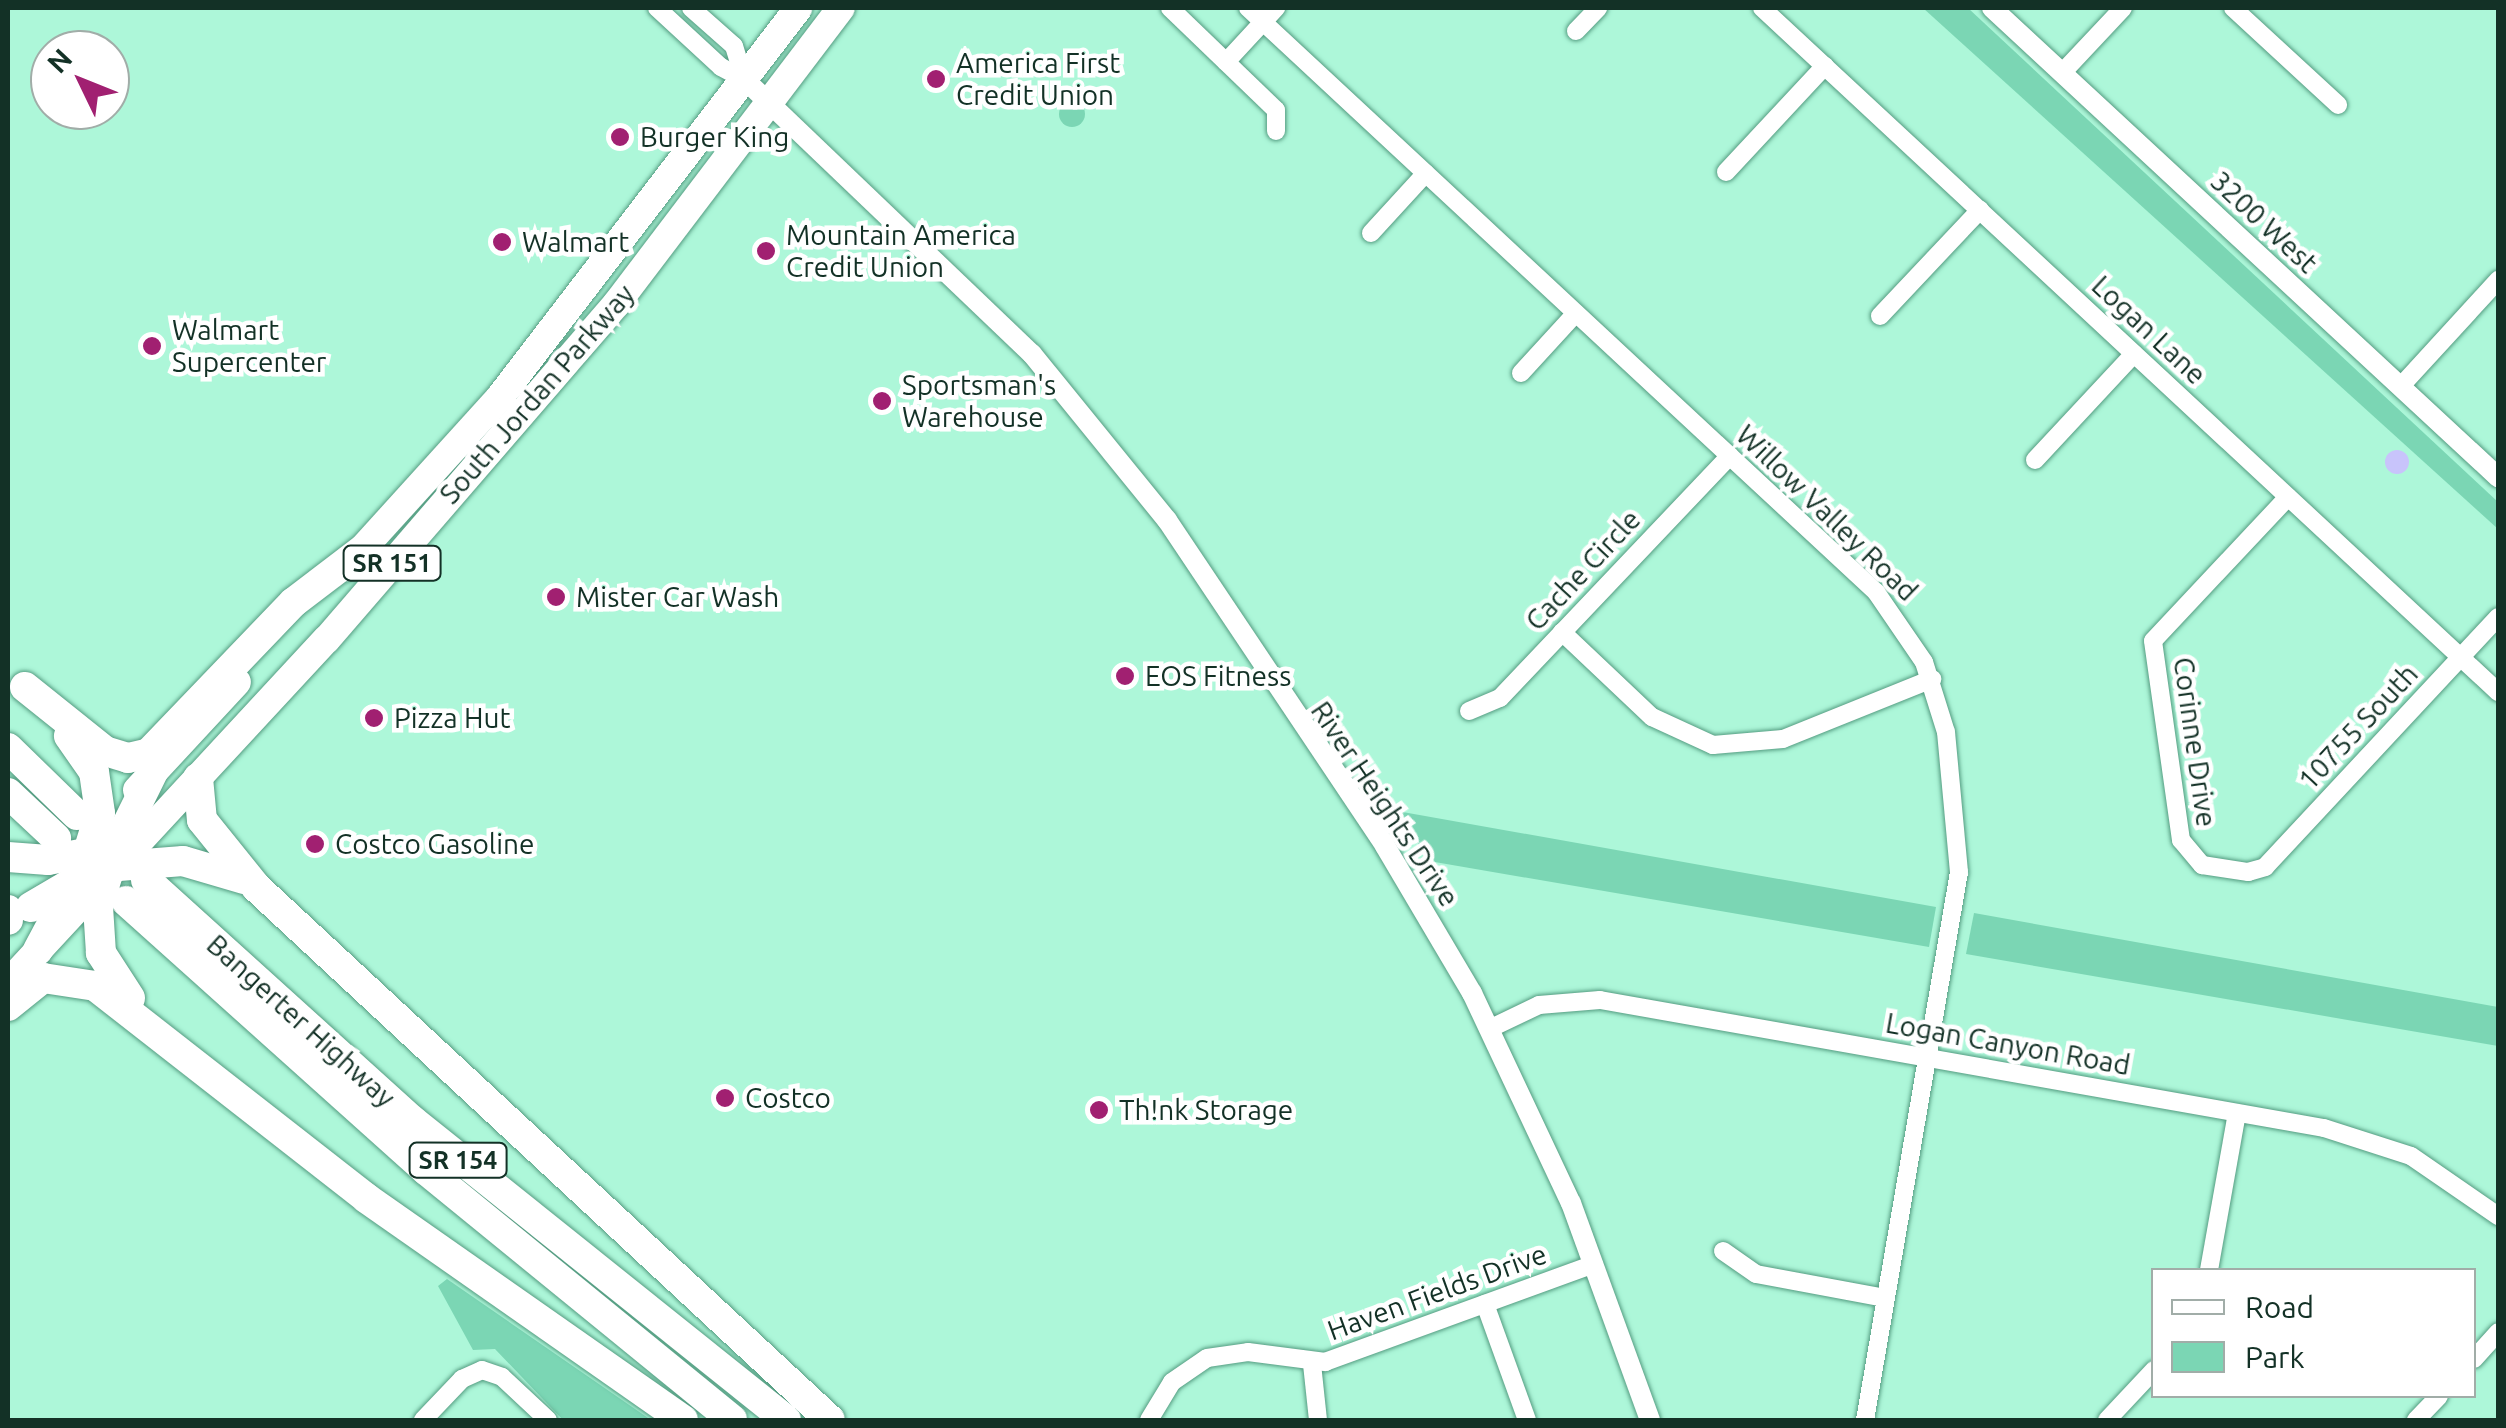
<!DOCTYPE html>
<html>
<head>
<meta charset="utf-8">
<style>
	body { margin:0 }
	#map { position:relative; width:2506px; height:1428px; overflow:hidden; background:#adf7d9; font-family:Ubuntu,sans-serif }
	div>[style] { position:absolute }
	.green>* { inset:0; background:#7bd6b4 }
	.round { border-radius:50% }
	.water>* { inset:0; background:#c8c4fb }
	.roads { filter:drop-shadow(0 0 2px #549c81) drop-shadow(0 0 2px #549c81) }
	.minor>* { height:18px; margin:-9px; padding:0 9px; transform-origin:9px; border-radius:9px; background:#fff }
	.tertiary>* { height:20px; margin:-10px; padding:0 10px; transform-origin:10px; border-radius:10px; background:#fff }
	.primary>* { height:28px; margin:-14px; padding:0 14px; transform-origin:14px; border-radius:14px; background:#fff }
	.motorway>* { height:30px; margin:-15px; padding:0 15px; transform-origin:15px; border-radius:15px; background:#fff }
	.dots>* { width:28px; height:28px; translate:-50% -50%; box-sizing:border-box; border:5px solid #fff; border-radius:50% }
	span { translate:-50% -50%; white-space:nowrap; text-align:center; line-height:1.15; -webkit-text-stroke:9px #fff; paint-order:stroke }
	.shield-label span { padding:2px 8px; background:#fff; border:2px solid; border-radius:8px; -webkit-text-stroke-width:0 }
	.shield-label { font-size:25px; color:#133126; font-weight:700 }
	.poi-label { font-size:28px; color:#133126 }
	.left { translate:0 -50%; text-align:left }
	.street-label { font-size:28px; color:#133126 }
	.frame { position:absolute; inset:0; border:10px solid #133126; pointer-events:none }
	.legend { position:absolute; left:2151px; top:1268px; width:325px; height:130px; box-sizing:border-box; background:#fff; border:2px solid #a1ada8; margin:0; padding:12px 18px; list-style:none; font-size:30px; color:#133126 }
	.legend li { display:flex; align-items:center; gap:20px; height:50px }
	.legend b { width:50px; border:2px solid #a1ada8 }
	.north { position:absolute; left:30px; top:30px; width:100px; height:100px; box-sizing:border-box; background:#fff; border:2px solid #a1ada8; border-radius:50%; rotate:313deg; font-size:28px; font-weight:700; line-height:40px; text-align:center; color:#133126 }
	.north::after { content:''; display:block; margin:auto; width:35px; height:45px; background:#a12071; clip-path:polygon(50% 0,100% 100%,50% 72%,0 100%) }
</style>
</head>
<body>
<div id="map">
	<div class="green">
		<i style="clip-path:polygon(1923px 8px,1968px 8px,2498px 502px,2498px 529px)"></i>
		<i class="round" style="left:1059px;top:101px;width:26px;height:26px"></i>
		<i style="clip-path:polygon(1397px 811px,1936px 907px,1929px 947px,1429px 861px)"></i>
		<i style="clip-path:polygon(1974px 913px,2498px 1007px,2498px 1046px,1966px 954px)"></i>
		<i style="clip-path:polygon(447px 1279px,651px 1420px,563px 1420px,495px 1349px,473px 1350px,438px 1286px)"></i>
	</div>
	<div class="water">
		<i class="round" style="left:2385px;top:450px;width:24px;height:24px"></i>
	</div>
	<div class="roads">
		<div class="minor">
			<i style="left:657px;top:8px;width:87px;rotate:42.7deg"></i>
			<i style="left:721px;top:67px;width:26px;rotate:28deg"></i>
			<i style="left:691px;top:8px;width:57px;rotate:41.5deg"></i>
			<i style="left:734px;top:46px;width:34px;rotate:73deg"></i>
			<i style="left:1170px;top:8px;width:147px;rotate:43.9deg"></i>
			<i style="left:1276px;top:110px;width:21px;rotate:90deg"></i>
			<i style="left:1248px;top:8px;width:858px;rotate:42.92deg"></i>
			<i style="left:1876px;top:592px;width:85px;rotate:55.6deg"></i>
			<i style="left:1924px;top:662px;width:73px;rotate:72.6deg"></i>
			<i style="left:1946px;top:732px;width:141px;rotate:84.7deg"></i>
			<i style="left:1959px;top:872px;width:556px;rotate:99.73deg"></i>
			<i style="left:1762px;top:8px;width:1005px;rotate:42.9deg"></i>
			<i style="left:2233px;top:8px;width:143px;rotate:42.7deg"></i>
			<i style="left:1576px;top:31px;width:32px;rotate:-46deg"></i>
			<i style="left:1226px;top:62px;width:74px;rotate:-47.2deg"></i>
			<i style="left:2062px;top:73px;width:89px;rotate:-46.8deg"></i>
			<i style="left:1726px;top:172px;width:145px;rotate:-47deg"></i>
			<i style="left:1371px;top:233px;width:81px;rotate:-47.5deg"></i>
			<i style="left:1880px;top:316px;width:146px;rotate:-46.7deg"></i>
			<i style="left:1521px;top:373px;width:81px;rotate:-47.5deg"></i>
			<i style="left:2401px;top:386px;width:144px;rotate:-47.5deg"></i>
			<i style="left:2035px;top:460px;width:145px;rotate:-47deg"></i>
			<i style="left:2288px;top:497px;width:197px;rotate:133.2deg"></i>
			<i style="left:2153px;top:641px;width:201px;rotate:82deg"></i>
			<i style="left:2181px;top:840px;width:33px;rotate:50deg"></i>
			<i style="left:2202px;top:865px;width:47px;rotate:8.7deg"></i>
			<i style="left:2248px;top:872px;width:18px;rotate:-16deg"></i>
			<i style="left:2265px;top:867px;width:342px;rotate:-47deg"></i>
			<i style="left:1562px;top:632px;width:124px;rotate:43.4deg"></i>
			<i style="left:1652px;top:717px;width:67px;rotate:24.7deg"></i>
			<i style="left:1713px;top:745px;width:70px;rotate:-4.9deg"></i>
			<i style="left:1783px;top:739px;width:161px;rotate:-21.9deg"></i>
			<i style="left:1469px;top:711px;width:34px;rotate:-23deg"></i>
			<i style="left:1500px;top:698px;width:334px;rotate:-46.5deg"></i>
			<i style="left:1491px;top:1028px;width:53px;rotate:-25.6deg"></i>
			<i style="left:1539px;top:1005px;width:61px;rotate:-4.7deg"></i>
			<i style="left:1600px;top:1000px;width:735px;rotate:10.03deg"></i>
			<i style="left:2324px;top:1128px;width:91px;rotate:17.8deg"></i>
			<i style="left:2411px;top:1156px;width:106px;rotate:34.6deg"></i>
			<i style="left:1723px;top:1251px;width:40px;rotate:34.9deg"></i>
			<i style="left:1756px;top:1274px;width:132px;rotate:10.5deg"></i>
			<i style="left:2209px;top:1270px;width:159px;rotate:-79.9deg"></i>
			<i style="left:1485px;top:1304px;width:123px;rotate:70.1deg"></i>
			<i style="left:2474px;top:1359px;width:36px;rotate:-48deg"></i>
			<i style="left:1312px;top:1364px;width:56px;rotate:83.9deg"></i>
			<i style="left:423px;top:1420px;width:57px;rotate:-46.4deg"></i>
			<i style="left:462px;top:1379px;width:22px;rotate:-24deg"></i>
			<i style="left:482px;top:1370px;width:21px;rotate:19deg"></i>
			<i style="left:502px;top:1377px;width:63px;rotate:43.1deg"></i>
			<i style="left:1149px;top:1420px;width:44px;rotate:-58.8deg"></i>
			<i style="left:1172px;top:1382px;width:42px;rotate:-34.4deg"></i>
			<i style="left:1207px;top:1358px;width:41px;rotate:-8.3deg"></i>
			<i style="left:1248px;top:1352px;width:78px;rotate:7.4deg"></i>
			<i style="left:1325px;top:1362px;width:286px;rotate:-20deg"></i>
			<i style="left:2107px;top:1420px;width:69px;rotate:-46.8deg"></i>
			<i style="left:2416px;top:1420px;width:33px;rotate:-46deg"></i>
		</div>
		<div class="tertiary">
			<i style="left:1992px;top:8px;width:690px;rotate:42.83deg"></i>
			<i style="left:744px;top:79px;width:398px;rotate:43.7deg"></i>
			<i style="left:1032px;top:354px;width:214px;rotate:50.9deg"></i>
			<i style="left:1167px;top:520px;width:392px;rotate:56.2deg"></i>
			<i style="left:1385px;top:846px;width:171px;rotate:59.4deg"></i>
			<i style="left:1472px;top:993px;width:232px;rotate:64.8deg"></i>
			<i style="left:1571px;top:1203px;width:231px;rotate:70deg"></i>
		</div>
		<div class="primary">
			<i style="left:346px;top:567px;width:229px;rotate:-47.8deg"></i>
			<i style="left:500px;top:397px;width:490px;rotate:-52.5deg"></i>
			<i style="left:137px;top:790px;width:147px;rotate:-47.2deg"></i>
			<i style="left:8px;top:983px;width:469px;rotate:-47.2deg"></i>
			<i style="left:327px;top:639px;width:444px;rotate:-49.2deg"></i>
			<i style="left:617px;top:303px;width:370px;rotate:-52.8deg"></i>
		</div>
		<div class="motorway">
			<i style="left:25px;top:687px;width:102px;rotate:38.7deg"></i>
			<i style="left:105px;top:751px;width:24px;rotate:17deg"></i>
			<i style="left:128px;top:758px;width:22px;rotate:-13deg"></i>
			<i style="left:149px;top:753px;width:209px;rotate:-46.2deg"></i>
			<i style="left:294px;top:602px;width:84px;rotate:-37.3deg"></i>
			<i style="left:8px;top:748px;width:96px;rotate:44.2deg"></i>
			<i style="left:198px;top:778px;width:42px;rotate:84.6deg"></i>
			<i style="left:202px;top:820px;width:86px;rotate:51.1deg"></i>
			<i style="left:256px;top:887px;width:783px;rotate:42.88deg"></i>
			<i style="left:8px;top:793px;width:66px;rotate:43.2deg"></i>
			<i style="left:8px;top:857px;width:40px;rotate:4.3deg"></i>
			<i style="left:48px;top:860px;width:55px;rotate:-10.5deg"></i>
			<i style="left:119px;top:866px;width:64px;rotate:-4.5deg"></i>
			<i style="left:183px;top:861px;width:64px;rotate:16.4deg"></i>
			<i style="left:146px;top:880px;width:360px;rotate:42.1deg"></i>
			<i style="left:413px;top:1121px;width:478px;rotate:38.7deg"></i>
			<i style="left:126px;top:901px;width:403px;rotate:41.9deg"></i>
			<i style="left:426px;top:1170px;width:395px;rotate:39.2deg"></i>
			<i style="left:31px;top:907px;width:51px;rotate:-30.6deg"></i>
			<i style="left:8px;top:910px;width:10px;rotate:90deg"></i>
			<i style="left:38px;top:950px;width:100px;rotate:-61.9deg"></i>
			<i style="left:85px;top:862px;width:51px;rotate:-73deg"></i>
			<i style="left:100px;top:813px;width:41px;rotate:-98.3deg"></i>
			<i style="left:94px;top:772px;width:44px;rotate:-124.8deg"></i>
			<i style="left:130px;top:998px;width:54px;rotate:-122.8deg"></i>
			<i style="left:101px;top:953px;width:46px;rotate:-93.7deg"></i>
			<i style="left:98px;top:907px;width:63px;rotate:-73.3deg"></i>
			<i style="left:116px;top:847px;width:84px;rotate:-63.7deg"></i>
			<i style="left:8px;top:1006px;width:45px;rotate:-38.7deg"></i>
			<i style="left:43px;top:978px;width:53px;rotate:8.7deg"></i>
			<i style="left:95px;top:986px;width:344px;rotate:38deg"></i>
			<i style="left:366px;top:1198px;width:387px;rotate:35deg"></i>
		</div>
	</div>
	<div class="dots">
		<i style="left:936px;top:79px;background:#a12071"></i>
		<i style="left:620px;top:137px;background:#a12071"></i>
		<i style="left:502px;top:242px;background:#a12071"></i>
		<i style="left:766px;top:251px;background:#a12071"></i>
		<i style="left:152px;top:346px;background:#a12071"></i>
		<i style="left:882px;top:401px;background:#a12071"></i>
		<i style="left:556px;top:597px;background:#a12071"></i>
		<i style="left:1125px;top:676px;background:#a12071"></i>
		<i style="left:374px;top:718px;background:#a12071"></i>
		<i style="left:315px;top:844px;background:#a12071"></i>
		<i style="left:725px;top:1098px;background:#a12071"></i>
		<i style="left:1099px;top:1110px;background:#a12071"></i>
	</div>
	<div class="shield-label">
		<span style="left:392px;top:563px">SR 151</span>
		<span style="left:458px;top:1160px">SR 154</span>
	</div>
	<div class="poi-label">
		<span class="left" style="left:956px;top:79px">America First<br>Credit Union</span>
		<span class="left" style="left:640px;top:137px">Burger King</span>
		<span class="left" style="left:786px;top:251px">Mountain America<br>Credit Union</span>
		<span class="left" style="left:522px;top:242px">Walmart</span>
		<span class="left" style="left:172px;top:346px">Walmart<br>Supercenter</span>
		<span class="left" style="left:902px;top:401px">Sportsman's<br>Warehouse</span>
		<span class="left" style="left:576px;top:597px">Mister Car Wash</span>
		<span class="left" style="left:1145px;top:676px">EOS Fitness</span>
		<span class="left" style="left:394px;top:718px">Pizza Hut</span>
		<span class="left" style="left:335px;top:844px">Costco Gasoline</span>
		<span class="left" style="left:745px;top:1098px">Costco</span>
		<span class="left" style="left:1119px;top:1110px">Th!nk Storage</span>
	</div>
	<div class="street-label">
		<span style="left:2264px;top:222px;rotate:43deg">3200 West</span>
		<span style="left:2149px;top:330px;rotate:43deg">Logan Lane</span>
		<span style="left:537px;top:394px;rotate:-49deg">South Jordan Parkway</span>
		<span style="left:1827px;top:513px;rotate:44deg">Willow Valley Road</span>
		<span style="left:1583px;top:570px;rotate:-47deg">Cache Circle</span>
		<span style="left:2358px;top:727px;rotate:-47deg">10755 South</span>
		<span style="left:2195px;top:742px;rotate:82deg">Corinne Drive</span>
		<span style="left:1385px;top:804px;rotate:56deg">River Heights Drive</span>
		<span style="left:301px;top:1021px;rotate:42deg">Bangerter Highway</span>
		<span style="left:2008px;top:1044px;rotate:10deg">Logan Canyon Road</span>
		<span style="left:1437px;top:1292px;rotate:-20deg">Haven Fields Drive</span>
	</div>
	<div class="frame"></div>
	<ul class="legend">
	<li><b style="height:12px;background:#fff"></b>Road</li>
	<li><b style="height:28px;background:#7bd6b4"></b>Park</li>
	</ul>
	<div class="north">N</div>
</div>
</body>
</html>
